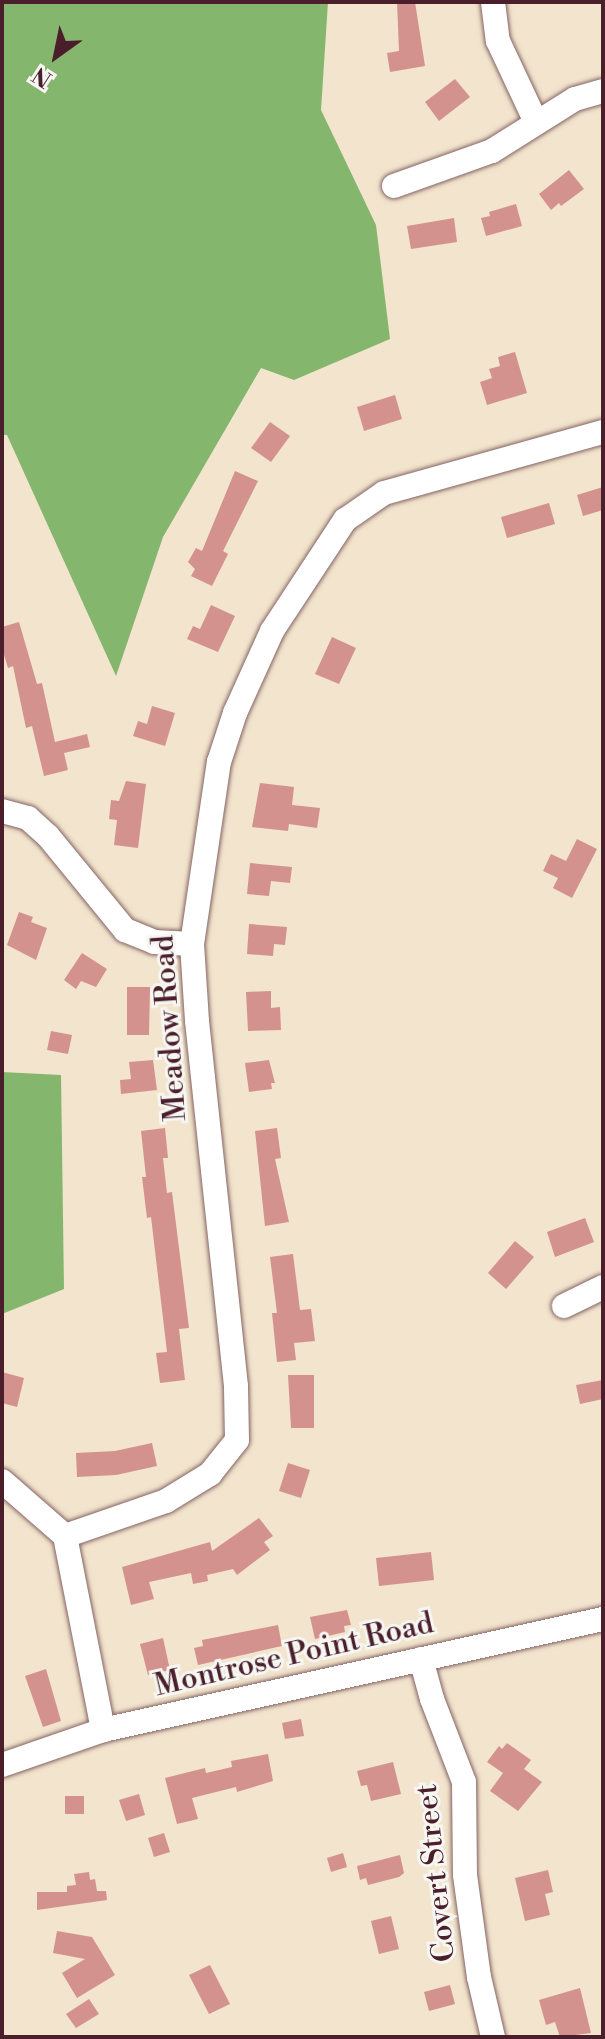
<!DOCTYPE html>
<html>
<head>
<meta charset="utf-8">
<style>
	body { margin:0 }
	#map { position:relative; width:605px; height:2039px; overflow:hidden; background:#f2e4cd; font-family:"Libre Bodoni",serif }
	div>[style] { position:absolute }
	.forest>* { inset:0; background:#85b66e }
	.building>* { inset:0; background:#d3928d }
	.roads { filter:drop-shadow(0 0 2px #856464) drop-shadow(0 0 2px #856464) }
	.minor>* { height:24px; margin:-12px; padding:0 12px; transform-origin:12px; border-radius:12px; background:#fff }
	span { translate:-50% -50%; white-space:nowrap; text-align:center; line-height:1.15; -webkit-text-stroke:6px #f6f6f2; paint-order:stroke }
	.street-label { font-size:30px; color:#4a1f2b }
	.frame { position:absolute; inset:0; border:4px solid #4a1f2b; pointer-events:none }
	.north { position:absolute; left:16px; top:16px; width:80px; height:80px; -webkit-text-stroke:6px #f6f6f2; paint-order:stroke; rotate:213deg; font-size:22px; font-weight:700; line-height:32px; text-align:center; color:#4a1f2b }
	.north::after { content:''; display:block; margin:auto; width:28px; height:36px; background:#4a1f2b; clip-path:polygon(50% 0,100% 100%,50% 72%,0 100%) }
</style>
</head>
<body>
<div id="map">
	<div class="forest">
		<i style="clip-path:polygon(2px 2px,328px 2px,321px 110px,376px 225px,390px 339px,294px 380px,261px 368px,163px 537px,116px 676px,7px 435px,2px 435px)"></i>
		<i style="clip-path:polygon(2px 1072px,61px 1075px,64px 1289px,2px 1314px)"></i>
	</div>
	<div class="building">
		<i style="clip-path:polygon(397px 2px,415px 2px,425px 66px,390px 72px,387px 53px,399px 51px)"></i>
		<i style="clip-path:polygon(455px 79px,470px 97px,439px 121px,425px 102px)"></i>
		<i style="clip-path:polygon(569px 170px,584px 189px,561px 206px,559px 203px,551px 210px,539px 194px)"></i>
		<i style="clip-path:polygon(516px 204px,522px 226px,486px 236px,481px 218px,490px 216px,489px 212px)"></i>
		<i style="clip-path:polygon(454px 218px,457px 242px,411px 249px,407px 226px)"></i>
		<i style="clip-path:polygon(515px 352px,527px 393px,487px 405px,480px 382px,492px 378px,489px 369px,500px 366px,498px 357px)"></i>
		<i style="clip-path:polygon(395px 395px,402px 419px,364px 431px,357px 407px)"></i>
		<i style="clip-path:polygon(270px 422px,290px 436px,271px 462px,251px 448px)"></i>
		<i style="clip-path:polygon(235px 471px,258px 481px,223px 551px,228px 554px,212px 586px,191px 576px,195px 569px,188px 562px,196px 548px,202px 551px)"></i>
		<i style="clip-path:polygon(603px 487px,603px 510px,583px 516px,577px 495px)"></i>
		<i style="clip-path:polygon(549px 503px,555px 524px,507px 538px,501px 517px)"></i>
		<i style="clip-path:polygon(211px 605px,235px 616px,218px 652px,187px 639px,193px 626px,200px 629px)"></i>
		<i style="clip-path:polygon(19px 622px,37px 684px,42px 683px,55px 742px,87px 734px,90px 747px,64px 753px,68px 770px,44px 776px,32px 726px,26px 728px,13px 666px,8px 668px,2px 648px,2px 627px)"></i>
		<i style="clip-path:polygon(332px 637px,356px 648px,339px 684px,315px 674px)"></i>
		<i style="clip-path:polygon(152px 706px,175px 713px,165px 746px,133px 736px,138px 721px,147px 724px)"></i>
		<i style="clip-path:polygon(126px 781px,146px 784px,138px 848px,114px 845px,117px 820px,109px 819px,111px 800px,119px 801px)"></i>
		<i style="clip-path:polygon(260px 783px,294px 787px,292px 805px,320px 808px,317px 828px,289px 824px,288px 831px,252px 827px)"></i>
		<i style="clip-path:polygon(577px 839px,597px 849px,572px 898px,553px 888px,558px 878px,543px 871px,551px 854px,566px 861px)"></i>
		<i style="clip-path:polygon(250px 863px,292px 867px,290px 883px,271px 881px,269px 896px,247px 894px)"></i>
		<i style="clip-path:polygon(19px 912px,33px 917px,31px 922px,47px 928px,36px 960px,7px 945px)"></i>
		<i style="clip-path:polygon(249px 924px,287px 927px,285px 945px,274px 944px,273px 956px,247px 954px)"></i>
		<i style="clip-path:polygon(82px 953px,107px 969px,96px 987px,81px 981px,76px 989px,64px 980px)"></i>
		<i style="clip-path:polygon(127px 987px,150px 987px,149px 1035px,127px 1035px)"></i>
		<i style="clip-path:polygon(271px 991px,271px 1008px,280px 1007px,281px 1030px,248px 1031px,246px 992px)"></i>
		<i style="clip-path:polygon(51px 1031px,72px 1035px,68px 1054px,47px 1050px)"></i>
		<i style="clip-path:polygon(153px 1060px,157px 1090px,121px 1094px,120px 1080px,131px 1079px,129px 1062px)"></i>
		<i style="clip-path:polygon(269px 1060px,275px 1083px,271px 1083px,272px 1089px,249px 1092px,245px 1063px)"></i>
		<i style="clip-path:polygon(165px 1128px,168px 1158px,163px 1158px,167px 1193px,172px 1192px,189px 1328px,179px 1329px,185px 1380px,160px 1383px,156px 1353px,167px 1352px,151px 1217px,147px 1218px,142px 1177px,146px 1177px,141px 1131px)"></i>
		<i style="clip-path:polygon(277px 1128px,281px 1158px,275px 1159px,289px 1222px,265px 1226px,255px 1131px)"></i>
		<i style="clip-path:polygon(585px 1218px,594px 1242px,555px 1257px,547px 1232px)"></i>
		<i style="clip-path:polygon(515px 1241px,534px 1257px,506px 1289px,488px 1273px)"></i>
		<i style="clip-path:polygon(293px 1254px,300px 1310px,311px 1309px,315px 1341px,294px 1343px,296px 1360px,277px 1362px,272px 1313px,277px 1313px,270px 1257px)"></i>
		<i style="clip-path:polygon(2px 1372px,24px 1378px,17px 1407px,2px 1403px)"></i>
		<i style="clip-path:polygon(288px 1375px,314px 1375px,314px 1428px,291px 1428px)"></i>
		<i style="clip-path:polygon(603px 1380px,603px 1399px,580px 1404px,576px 1385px)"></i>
		<i style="clip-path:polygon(152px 1443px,157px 1466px,116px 1475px,77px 1477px,76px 1453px,115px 1451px)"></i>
		<i style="clip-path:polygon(288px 1463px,310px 1470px,301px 1498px,279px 1491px)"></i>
		<i style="clip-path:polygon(259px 1518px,273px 1536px,264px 1542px,270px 1550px,237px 1575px,233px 1569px,207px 1575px,208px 1581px,193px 1584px,191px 1573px,149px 1582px,154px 1599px,131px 1605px,122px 1567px,210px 1542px,212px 1551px)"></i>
		<i style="clip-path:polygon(431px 1552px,434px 1580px,379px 1586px,376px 1558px)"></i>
		<i style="clip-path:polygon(347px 1610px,351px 1625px,344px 1626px,345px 1632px,315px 1639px,310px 1617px)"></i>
		<i style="clip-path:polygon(278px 1625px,282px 1646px,198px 1665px,194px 1648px,203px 1646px,202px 1640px)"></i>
		<i style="clip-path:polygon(163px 1638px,170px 1670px,148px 1675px,140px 1644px)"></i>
		<i style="clip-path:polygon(46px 1669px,61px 1721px,43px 1727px,25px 1676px)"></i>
		<i style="clip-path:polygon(301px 1719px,304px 1736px,285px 1739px,282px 1723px)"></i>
		<i style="clip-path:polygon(507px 1743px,531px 1760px,524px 1769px,542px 1782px,518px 1811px,490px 1791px,503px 1773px,487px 1762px,499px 1746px,502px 1749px)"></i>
		<i style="clip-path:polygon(268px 1754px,273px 1781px,237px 1792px,236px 1787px,192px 1798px,198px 1819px,177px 1824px,165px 1778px,205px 1768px,206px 1773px,232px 1767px,231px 1761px)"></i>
		<i style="clip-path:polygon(393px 1762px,401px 1794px,371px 1801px,367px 1785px,361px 1786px,357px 1771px)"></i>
		<i style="clip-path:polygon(139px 1794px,145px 1815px,126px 1821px,119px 1800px)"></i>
		<i style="clip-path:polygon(65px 1796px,84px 1796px,84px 1814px,65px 1814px)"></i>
		<i style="clip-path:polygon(164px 1833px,170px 1852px,154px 1857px,148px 1838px)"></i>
		<i style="clip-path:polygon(343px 1853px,347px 1867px,331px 1872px,327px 1858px)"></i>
		<i style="clip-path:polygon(400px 1855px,404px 1873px,399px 1877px,368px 1885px,366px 1878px,360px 1880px,357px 1866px)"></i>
		<i style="clip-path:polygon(548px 1870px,553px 1892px,545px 1894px,550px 1915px,525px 1921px,515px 1878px)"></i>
		<i style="clip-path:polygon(89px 1872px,90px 1880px,95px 1879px,97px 1891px,106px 1891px,107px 1900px,37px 1910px,37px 1892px,67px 1892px,67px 1886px,76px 1885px,74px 1874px)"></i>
		<i style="clip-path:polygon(391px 1916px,399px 1949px,379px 1954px,371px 1921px)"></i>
		<i style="clip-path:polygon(57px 1931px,92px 1937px,115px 1975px,77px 1998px,62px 1973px,85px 1959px,53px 1953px)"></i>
		<i style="clip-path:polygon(210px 1965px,230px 2004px,209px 2014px,189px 1975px)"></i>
		<i style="clip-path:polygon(450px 1985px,455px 2004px,429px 2011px,424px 1992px)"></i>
		<i style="clip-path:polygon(580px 1988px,591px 2033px,560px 2037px,555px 2022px,546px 2025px,539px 2000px)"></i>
		<i style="clip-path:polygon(89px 1999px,99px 2014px,76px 2028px,66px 2014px)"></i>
	</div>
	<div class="roads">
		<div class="minor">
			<i style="left:493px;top:2px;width:39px;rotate:83deg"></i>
			<i style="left:498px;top:41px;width:89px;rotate:64.9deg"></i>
			<i style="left:394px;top:186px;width:104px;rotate:-19.7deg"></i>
			<i style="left:492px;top:151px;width:98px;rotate:-32.1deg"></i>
			<i style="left:575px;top:99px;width:29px;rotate:-16deg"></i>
			<i style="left:2px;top:811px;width:27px;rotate:15deg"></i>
			<i style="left:28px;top:818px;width:27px;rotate:42deg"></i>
			<i style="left:48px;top:836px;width:122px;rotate:50.7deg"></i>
			<i style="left:125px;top:930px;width:31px;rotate:22deg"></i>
			<i style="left:154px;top:942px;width:38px;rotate:3deg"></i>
			<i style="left:564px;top:1306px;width:43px;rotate:-26deg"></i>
			<i style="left:2px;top:1481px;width:84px;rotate:41.1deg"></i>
			<i style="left:65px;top:1536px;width:107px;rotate:-19.1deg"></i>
			<i style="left:166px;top:1501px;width:52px;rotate:-31.5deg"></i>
			<i style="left:210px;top:1474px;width:43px;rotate:-51.5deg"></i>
			<i style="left:237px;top:1440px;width:54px;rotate:-91.1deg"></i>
			<i style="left:236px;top:1386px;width:367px;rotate:-96.1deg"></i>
			<i style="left:197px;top:1021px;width:77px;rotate:-93.7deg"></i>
			<i style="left:192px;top:944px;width:184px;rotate:-81.6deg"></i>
			<i style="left:219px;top:762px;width:52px;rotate:-71.9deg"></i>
			<i style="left:235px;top:713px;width:90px;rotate:-65.7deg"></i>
			<i style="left:272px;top:631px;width:133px;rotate:-56.7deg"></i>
			<i style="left:345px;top:520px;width:47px;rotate:-34.7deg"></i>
			<i style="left:384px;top:493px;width:227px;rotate:-15.6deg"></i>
			<i style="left:65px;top:1536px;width:198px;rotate:78.9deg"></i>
			<i style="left:421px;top:1659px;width:41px;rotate:74.6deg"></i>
			<i style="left:432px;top:1699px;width:89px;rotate:68.9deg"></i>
			<i style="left:464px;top:1782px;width:93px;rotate:89.4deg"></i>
			<i style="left:465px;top:1875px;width:103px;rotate:82.2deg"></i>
			<i style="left:479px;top:1977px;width:62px;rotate:76.9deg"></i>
			<i style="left:2px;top:1765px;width:107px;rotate:-19.1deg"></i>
			<i style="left:103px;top:1730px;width:512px;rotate:-12.52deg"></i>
		</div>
	</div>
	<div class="street-label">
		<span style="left:170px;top:1028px;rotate:-94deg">Meadow Road</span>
		<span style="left:294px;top:1655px;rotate:-13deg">Montrose Point Road</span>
		<span style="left:436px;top:1873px;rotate:-96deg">Covert Street</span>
	</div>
	<div class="frame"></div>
	<div class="north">N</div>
</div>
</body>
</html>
